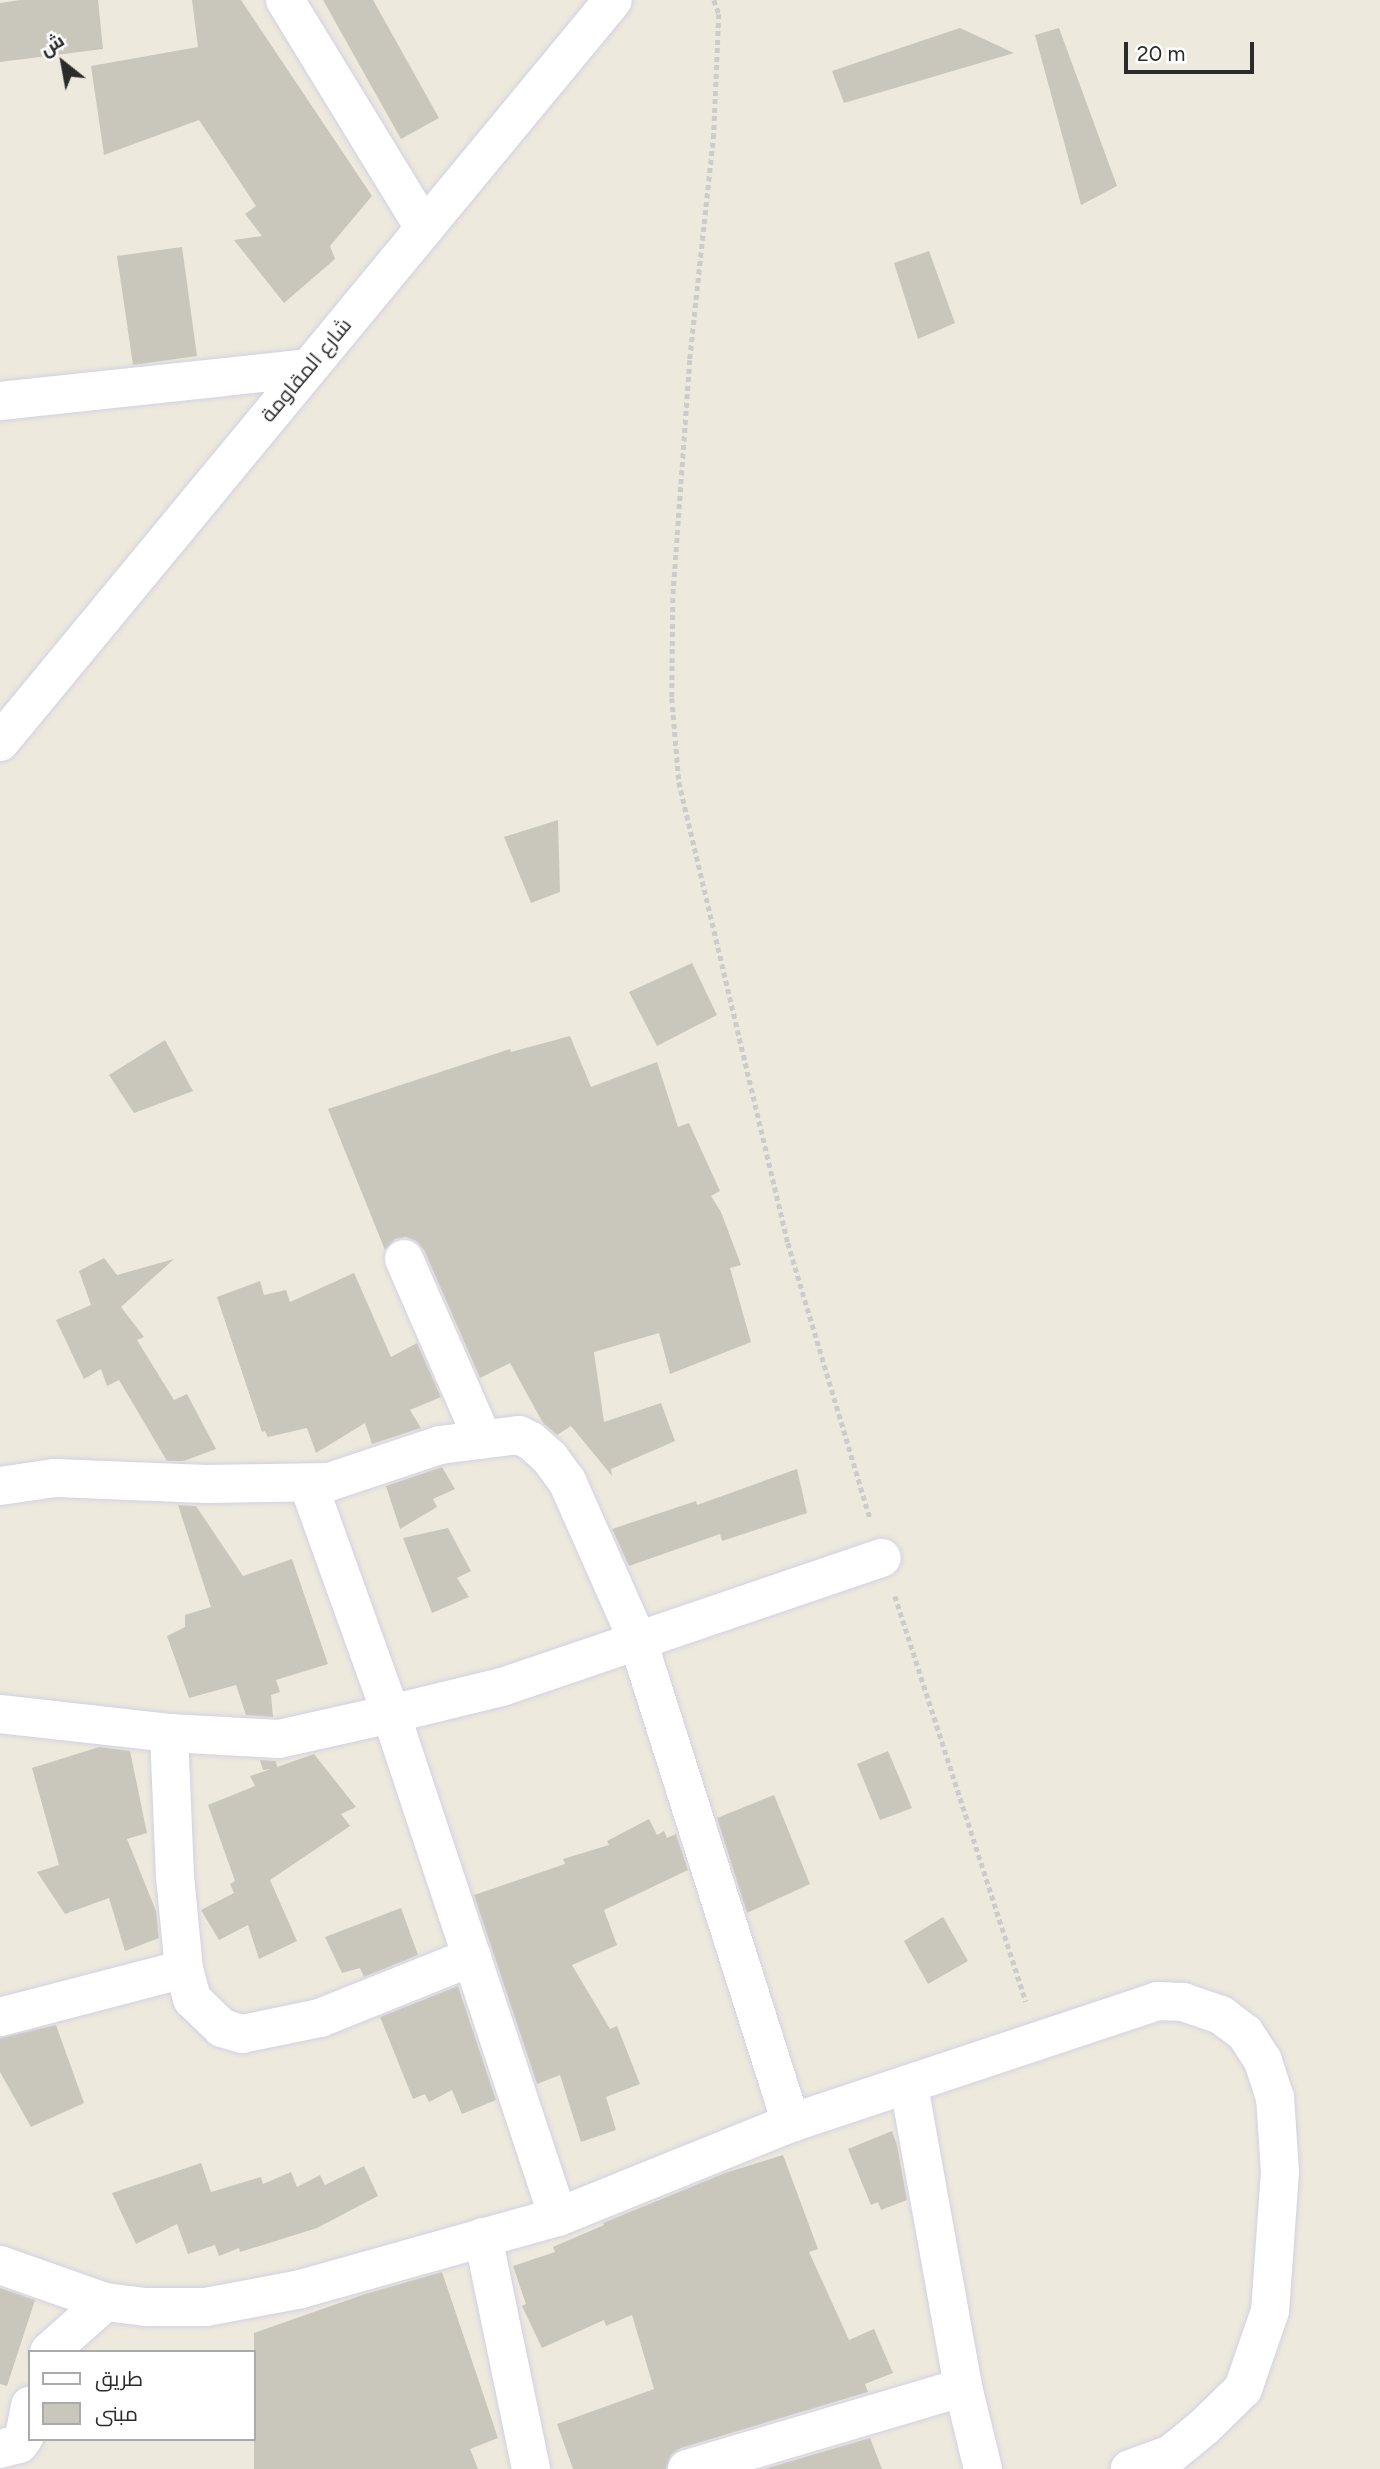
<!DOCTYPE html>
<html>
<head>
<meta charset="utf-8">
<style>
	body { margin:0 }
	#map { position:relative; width:1380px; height:2469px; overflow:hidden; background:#ede9dc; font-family:Figtree,Cairo,sans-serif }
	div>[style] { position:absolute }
	.building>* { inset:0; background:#c9c7bb }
	.path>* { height:4.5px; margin-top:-2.25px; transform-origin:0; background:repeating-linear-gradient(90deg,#ccc 0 5px,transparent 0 8.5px) }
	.roads { filter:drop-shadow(0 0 2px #d1d1e4) drop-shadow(0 0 2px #d1d1e4) }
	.minor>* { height:38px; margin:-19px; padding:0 19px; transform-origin:19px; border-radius:19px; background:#fff }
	span { translate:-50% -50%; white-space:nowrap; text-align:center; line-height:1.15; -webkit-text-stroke:5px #fff; paint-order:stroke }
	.street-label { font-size:21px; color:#2b2b2b }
	.legend { position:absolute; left:28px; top:2350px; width:228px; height:91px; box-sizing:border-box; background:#fff; border:2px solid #aaa; margin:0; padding:9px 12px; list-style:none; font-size:21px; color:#2b2b2b }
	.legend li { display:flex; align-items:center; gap:14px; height:35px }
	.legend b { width:35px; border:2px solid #aaa }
	.north { position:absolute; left:28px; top:28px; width:70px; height:70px; -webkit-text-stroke:5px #fff; paint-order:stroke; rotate:329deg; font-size:19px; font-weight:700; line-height:28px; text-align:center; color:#2b2b2b }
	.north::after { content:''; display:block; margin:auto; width:24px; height:32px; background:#2b2b2b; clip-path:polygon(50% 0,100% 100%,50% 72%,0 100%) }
	.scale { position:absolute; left:1124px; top:42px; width:130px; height:32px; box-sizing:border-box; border:4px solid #2b2b2b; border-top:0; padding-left:9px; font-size:21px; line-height:24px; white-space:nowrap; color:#2b2b2b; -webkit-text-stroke:5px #fff; paint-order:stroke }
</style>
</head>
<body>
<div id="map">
	<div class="building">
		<i style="clip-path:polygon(20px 0,98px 0,103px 49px,0 62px,0 3px)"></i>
		<i style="clip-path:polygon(192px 0,241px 0,372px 196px,330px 246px,335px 259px,284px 303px,234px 240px,262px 236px,245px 214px,256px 206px,199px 120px,104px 155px,91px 66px,198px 47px)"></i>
		<i style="clip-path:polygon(323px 0,373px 0,439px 118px,401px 139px)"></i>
		<i style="clip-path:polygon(960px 28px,1014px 53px,844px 103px,832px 71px)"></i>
		<i style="clip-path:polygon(1059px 28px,1117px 186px,1081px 205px,1035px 35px)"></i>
		<i style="clip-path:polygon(182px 247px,197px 356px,133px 365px,117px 256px)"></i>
		<i style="clip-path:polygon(929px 251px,955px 323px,918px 339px,894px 263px)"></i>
		<i style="clip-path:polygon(558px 820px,560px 892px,531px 903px,504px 837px)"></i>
		<i style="clip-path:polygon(692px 963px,717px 1015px,657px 1046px,629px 992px)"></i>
		<i style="clip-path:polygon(570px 1036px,591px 1087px,657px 1062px,678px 1127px,689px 1123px,720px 1191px,711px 1196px,721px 1212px,741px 1265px,730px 1268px,751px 1342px,670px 1374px,659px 1333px,594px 1352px,604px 1422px,661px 1403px,675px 1441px,611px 1469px,612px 1476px,571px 1426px,557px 1435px,543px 1423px,510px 1363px,480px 1378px,424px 1250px,416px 1241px,406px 1237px,395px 1239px,385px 1250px,328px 1109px,510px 1049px,511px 1052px)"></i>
		<i style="clip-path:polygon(165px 1040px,193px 1091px,134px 1113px,109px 1075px)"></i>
		<i style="clip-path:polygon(104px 1258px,117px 1275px,174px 1259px,121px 1307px,144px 1337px,137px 1340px,174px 1400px,187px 1394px,216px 1449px,184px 1461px,167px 1461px,119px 1380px,107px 1386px,101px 1369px,84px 1379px,56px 1320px,91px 1305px,79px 1271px)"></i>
		<i style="clip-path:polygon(354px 1273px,391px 1357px,417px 1343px,441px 1397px,410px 1410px,421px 1428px,372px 1444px,365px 1423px,316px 1453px,307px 1428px,268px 1437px,265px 1431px,262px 1432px,217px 1297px,260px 1281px,264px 1295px,286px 1290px,290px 1302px)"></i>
		<i style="clip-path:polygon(442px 1467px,455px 1489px,433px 1499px,437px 1507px,400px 1529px,386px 1486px)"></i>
		<i style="clip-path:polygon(797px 1469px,807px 1513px,722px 1541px,720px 1534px,629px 1566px,612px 1529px,696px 1501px,697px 1505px)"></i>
		<i style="clip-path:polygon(178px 1505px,196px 1506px,243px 1576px,292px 1559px,328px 1664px,276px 1680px,280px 1692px,271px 1695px,273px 1717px,246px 1715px,236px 1685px,189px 1698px,167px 1636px,185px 1627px,185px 1615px,211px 1607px)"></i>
		<i style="clip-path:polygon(448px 1528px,471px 1571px,457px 1578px,469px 1597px,432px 1613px,403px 1538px)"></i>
		<i style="clip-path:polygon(99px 1747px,130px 1751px,147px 1833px,127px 1839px,156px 1911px,159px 1938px,125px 1951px,109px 1898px,65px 1914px,37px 1872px,59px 1865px,32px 1768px)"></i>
		<i style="clip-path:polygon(888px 1751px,912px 1808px,880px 1820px,857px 1764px)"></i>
		<i style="clip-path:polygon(314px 1754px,356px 1807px,341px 1814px,350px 1826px,270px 1880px,297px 1941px,259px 1959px,248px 1925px,219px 1940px,201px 1910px,234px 1893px,230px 1884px,235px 1881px,208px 1805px,255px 1786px,250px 1776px,271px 1769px,263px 1770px,260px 1760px,276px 1761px,277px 1767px)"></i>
		<i style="clip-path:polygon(774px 1795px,810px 1884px,747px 1913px,717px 1818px)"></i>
		<i style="clip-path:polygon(649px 1819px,657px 1835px,664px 1831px,667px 1838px,676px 1834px,688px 1870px,604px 1910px,617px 1945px,572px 1965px,610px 2029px,617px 2026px,640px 2084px,606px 2097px,616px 2130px,581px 2142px,560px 2075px,537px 2084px,474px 1895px,565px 1864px,563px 1859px,609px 1845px,607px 1841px)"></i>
		<i style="clip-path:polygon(401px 1908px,418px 1955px,364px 1977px,360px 1968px,342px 1973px,325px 1937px)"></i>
		<i style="clip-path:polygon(943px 1917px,968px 1961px,928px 1984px,904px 1941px)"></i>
		<i style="clip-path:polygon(458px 1986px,496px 2100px,462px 2114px,452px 2090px,429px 2102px,425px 2094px,413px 2099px,380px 2017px)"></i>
		<i style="clip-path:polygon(56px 2025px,84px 2103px,31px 2127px,0 2072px,0 2038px)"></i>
		<i style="clip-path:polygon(892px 2131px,897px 2145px,907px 2200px,881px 2210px,878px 2202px,871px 2205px,848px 2149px)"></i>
		<i style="clip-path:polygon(783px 2155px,818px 2249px,809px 2252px,849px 2340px,874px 2329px,893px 2373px,865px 2384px,868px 2392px,681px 2448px,671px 2455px,666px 2469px,573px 2469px,557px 2424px,654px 2389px,632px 2315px,606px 2326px,604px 2320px,542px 2348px,522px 2306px,526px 2304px,513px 2266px,555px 2252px,553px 2247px,604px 2225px,603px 2223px,725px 2173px)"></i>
		<i style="clip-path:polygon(201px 2163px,211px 2192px,261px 2177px,263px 2184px,291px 2172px,297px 2187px,320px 2175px,325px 2185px,364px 2166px,378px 2196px,317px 2228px,240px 2252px,239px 2248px,219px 2256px,215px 2245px,188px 2254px,177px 2224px,136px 2244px,112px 2193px)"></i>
		<i style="clip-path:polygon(442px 2272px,498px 2438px,470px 2449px,478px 2469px,254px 2469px,254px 2333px,365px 2294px)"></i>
		<i style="clip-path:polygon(0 2288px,35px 2300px,7px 2386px,0 2384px)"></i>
		<i style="clip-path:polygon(870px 2438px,882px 2469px,764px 2469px)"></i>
	</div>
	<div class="path">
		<i style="left:714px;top:0;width:15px;rotate:70deg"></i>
		<i style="left:719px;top:14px;width:120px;rotate:92.4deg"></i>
		<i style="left:714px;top:134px;width:227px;rotate:96.1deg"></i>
		<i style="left:690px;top:360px;width:239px;rotate:94.1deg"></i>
		<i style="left:673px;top:598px;width:100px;rotate:90.6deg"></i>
		<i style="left:672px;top:698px;width:84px;rotate:85.2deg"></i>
		<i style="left:679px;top:782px;width:474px;rotate:76.7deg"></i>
		<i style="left:788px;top:1243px;width:287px;rotate:73.4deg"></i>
		<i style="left:895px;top:1596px;width:426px;rotate:72.1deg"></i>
	</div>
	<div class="roads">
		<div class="minor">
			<i style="left:285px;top:0;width:267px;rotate:58.6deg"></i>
			<i style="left:0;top:401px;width:309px;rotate:-6.1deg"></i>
			<i style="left:0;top:742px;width:962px;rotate:-50.44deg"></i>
			<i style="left:404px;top:1259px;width:197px;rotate:66.4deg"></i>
			<i style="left:0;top:1486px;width:56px;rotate:-8.3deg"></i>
			<i style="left:55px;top:1478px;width:151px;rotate:2.3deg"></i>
			<i style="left:206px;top:1484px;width:123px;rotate:-0.9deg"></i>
			<i style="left:329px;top:1482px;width:117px;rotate:-18.4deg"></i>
			<i style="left:440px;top:1445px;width:80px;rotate:-7.2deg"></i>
			<i style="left:519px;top:1435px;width:13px;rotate:27deg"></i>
			<i style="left:531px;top:1441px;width:25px;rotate:42deg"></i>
			<i style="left:550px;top:1458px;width:29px;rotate:54deg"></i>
			<i style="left:567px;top:1481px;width:175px;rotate:66.1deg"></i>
			<i style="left:638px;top:1641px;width:506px;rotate:72.39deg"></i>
			<i style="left:0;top:1714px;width:170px;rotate:6.4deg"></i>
			<i style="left:169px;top:1733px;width:110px;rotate:3.1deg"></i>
			<i style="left:279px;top:1739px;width:115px;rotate:-12.6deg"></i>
			<i style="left:391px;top:1714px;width:245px;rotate:-109.8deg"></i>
			<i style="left:169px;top:1733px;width:143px;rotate:87.6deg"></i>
			<i style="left:175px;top:1876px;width:93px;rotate:84.5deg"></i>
			<i style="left:184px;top:1969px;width:31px;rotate:75deg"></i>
			<i style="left:192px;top:1999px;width:42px;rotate:44deg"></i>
			<i style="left:222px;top:2028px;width:21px;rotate:17deg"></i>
			<i style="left:242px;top:2034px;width:80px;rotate:-11.6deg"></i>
			<i style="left:320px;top:2018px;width:164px;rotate:-21.9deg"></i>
			<i style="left:0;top:2017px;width:190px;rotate:-14.6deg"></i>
			<i style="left:909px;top:2086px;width:306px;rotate:79.8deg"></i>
			<i style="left:558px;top:2217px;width:530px;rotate:-108.37deg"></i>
			<i style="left:391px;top:1714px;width:114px;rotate:-13.7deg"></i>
			<i style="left:502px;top:1687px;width:401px;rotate:-18.8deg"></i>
			<i style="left:483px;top:2237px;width:237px;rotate:78.3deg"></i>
			<i style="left:0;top:2265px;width:111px;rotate:19.4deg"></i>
			<i style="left:105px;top:2302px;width:41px;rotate:7deg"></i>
			<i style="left:146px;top:2307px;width:60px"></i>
			<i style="left:206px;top:2307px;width:97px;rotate:-10.7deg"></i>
			<i style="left:301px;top:2289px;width:267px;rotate:-15.7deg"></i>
			<i style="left:558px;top:2217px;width:251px;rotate:-22deg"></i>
			<i style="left:791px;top:2123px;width:386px;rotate:-18.4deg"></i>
			<i style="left:1157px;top:2001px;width:26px;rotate:2deg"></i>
			<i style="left:1183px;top:2002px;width:40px;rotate:18.9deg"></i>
			<i style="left:1221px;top:2015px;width:30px;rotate:37deg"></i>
			<i style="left:1245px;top:2033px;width:33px;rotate:57deg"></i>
			<i style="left:1263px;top:2061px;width:38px;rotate:72deg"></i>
			<i style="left:1275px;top:2097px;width:75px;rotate:86.2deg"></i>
			<i style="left:1280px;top:2172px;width:139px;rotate:94.1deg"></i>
			<i style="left:1270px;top:2311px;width:83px;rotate:109.1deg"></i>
			<i style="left:1243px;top:2389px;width:54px;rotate:135.7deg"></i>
			<i style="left:1204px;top:2427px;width:43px;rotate:140.7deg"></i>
			<i style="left:1171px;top:2454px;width:44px;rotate:159.9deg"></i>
			<i style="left:49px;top:2352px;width:75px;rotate:-41.8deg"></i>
			<i style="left:0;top:2449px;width:20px;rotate:-15deg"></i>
			<i style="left:19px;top:2444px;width:9px;rotate:-54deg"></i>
			<i style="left:24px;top:2437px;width:32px;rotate:-79deg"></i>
			<i style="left:687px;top:2469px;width:288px;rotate:-16.5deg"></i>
			<i style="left:963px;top:2387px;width:84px;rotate:76.3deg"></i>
		</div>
	</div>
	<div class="street-label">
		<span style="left:306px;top:370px;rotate:-50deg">شارع المقاومة</span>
	</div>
	<ul class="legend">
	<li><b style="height:9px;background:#fff"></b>طريق</li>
	<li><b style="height:19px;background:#c9c7bb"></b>مبنى</li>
	</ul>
	<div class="north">ش</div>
	<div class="scale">20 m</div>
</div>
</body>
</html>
